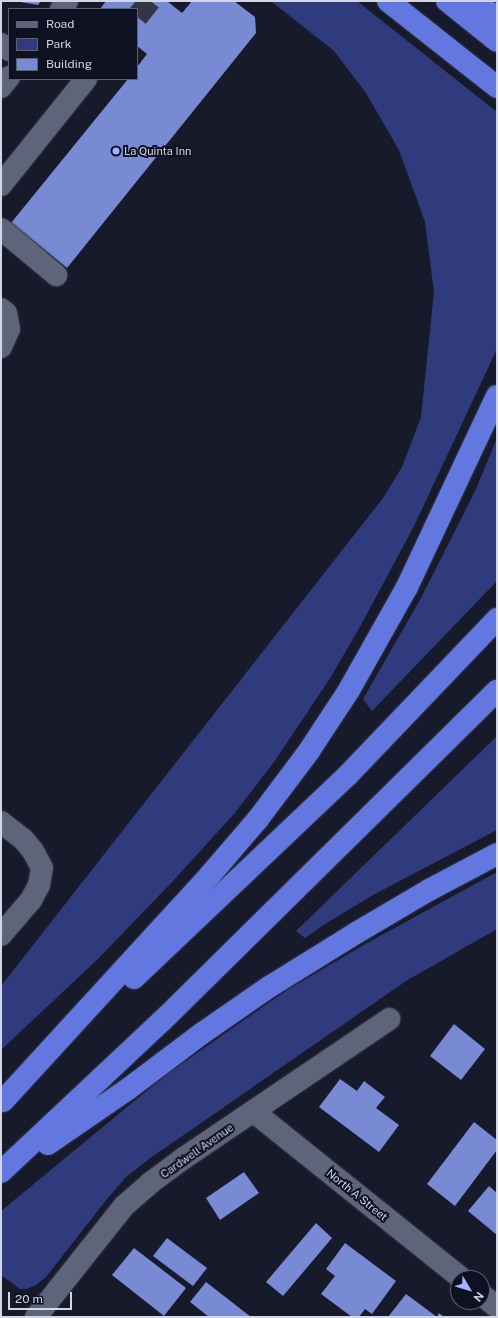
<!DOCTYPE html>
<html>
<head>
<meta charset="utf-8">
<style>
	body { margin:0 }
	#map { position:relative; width:498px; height:1318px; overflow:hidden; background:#161a2b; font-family:"Public Sans",sans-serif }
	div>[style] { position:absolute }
	.green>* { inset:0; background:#2f3b7c }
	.building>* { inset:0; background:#788ad4 }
	.minor-tunnel>* { height:22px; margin-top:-11px; transform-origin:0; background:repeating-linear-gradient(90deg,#323647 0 22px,transparent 0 33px) }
	.roads { filter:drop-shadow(0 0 1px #313341) drop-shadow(0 0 1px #313341) }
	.minor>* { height:22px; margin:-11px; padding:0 11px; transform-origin:11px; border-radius:11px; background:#5e6479 }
	.highway>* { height:22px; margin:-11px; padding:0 11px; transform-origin:11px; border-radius:11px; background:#6277e0 }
	.dots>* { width:11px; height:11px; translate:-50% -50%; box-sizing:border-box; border:2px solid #0d1121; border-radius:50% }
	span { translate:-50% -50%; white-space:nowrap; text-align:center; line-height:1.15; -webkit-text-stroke:4px #0d1121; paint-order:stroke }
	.poi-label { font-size:11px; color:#d3d7e3 }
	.left { translate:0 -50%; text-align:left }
	.street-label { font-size:11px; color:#d3d7e3 }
	.frame { position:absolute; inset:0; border:2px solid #d3d7e3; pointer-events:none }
	.legend { position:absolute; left:8px; top:8px; width:130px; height:72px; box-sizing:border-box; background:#0d1121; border:1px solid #5c606f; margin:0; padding:5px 7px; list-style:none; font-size:12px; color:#d3d7e3 }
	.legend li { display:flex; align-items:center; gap:8px; height:20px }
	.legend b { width:20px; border:1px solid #5c606f }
	.north { position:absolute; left:450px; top:1270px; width:40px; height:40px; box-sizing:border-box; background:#0d1121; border:1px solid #5c606f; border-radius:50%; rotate:128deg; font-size:11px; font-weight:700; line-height:16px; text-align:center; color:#d3d7e3 }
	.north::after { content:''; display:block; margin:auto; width:14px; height:18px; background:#a0b3fd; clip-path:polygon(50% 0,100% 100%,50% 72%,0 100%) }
	.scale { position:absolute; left:8px; top:1292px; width:64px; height:18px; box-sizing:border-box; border:2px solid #d3d7e3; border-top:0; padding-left:5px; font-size:12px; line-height:14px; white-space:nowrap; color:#d3d7e3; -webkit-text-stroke:3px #0d1121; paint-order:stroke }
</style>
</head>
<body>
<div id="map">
	<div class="green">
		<i style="clip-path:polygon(271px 1px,357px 1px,497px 112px,497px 349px,414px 526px,361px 625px,329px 680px,274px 762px,234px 814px,173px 881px,98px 959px,1px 1050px,1px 986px,383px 498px,402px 467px,421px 417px,434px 292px,425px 222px,399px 150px,366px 93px,334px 51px)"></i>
		<i style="clip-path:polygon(497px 438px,497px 581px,372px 711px,363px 699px,421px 598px,476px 489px)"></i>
		<i style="clip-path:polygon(497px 736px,497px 830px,373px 895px,325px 924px,305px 938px,296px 931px)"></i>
		<i style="clip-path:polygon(497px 872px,497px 929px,406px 981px,149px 1159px,126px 1177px,107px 1199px,46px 1277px,36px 1285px,27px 1289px,20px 1289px,1px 1275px,1px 1211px,167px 1074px,287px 990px,367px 943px)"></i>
	</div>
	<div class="building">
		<i style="clip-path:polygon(15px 1px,41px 1px,38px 5px)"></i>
		<i style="clip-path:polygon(106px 1px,167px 1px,182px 13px,192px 1px,234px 1px,255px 17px,256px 33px,67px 268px,11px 223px,128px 79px,137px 79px,137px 67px,147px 54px,137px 46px,137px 9px,100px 9px)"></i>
		<i style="clip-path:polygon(454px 1024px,485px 1049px,461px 1080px,430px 1056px)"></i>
		<i style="clip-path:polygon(340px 1079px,357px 1091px,364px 1081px,385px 1097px,376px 1108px,399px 1125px,379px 1152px,319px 1107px)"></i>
		<i style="clip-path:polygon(474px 1122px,497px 1140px,497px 1150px,455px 1206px,427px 1184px)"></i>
		<i style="clip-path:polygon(244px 1172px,259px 1193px,220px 1220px,206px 1198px)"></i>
		<i style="clip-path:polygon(489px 1186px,497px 1193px,497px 1235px,468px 1211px)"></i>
		<i style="clip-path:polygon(316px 1223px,332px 1238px,283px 1296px,266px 1282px)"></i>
		<i style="clip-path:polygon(167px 1238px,207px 1268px,193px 1286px,153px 1256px)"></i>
		<i style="clip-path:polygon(345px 1243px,396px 1281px,372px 1314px,365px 1309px,359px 1317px,352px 1317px,321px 1294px,335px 1276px,326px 1269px)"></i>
		<i style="clip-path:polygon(134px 1248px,186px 1288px,164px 1316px,112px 1275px)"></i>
		<i style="clip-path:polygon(206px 1282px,251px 1317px,209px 1317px,190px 1302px)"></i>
		<i style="clip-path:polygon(406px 1294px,437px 1317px,439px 1313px,444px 1317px,388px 1317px)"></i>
	</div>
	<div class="minor-tunnel">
		<i style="left:137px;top:17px;width:21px;rotate:-51deg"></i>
	</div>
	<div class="roads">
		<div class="minor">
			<i style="left:61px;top:9px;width:10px;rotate:-53deg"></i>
			<i style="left:1px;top:44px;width:10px;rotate:37deg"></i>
			<i style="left:1px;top:87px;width:13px;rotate:-51deg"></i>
			<i style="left:1px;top:185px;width:136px;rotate:-51.3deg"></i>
			<i style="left:1px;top:229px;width:72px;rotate:39.9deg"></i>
			<i style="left:1px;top:309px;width:6px;rotate:39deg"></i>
			<i style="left:6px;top:313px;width:16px;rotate:79deg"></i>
			<i style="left:9px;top:329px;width:20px;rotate:114deg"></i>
			<i style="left:1px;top:822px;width:29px;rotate:38deg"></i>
			<i style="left:24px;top:840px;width:14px;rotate:51deg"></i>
			<i style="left:33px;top:851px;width:19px;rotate:62deg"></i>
			<i style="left:42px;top:868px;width:17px;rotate:100deg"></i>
			<i style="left:39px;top:885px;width:17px;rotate:118deg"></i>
			<i style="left:31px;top:900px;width:46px;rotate:130.6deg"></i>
			<i style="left:254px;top:1112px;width:265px;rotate:38.7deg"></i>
			<i style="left:482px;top:1295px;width:19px;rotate:39deg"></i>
			<i style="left:36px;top:1317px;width:142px;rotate:-51.6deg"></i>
			<i style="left:124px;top:1206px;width:35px;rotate:-41deg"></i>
			<i style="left:150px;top:1183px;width:42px;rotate:-36.3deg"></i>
			<i style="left:184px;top:1158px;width:248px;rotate:-34.1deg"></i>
		</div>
		<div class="highway">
			<i style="left:388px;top:1px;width:139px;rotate:38.3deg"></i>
			<i style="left:447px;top:1px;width:64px;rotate:38.7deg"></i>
			<i style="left:466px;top:1px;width:34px;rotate:26deg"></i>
			<i style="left:134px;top:978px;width:295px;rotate:-43.5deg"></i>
			<i style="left:348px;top:775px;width:216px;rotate:-46.3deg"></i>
			<i style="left:3px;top:1101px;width:306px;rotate:-47.5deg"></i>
			<i style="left:210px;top:875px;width:74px;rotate:-49.4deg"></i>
			<i style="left:258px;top:819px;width:85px;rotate:-53.1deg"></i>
			<i style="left:309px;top:751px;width:73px;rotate:-56.7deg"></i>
			<i style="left:349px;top:690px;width:118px;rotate:-60.6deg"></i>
			<i style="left:407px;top:587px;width:211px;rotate:-64.8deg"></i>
			<i style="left:48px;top:1144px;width:97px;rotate:-34.5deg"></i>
			<i style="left:128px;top:1089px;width:91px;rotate:-37deg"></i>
			<i style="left:201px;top:1034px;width:83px;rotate:-34.7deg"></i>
			<i style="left:269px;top:987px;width:102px;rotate:-31.8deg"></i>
			<i style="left:356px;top:933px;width:85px;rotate:-30.5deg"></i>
			<i style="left:429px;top:890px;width:77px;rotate:-27.9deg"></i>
			<i style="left:1px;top:1172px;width:222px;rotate:-43.2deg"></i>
			<i style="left:163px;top:1020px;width:469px;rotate:-44.6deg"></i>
		</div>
	</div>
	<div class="dots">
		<i style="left:116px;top:151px;background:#a0b3fd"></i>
	</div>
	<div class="poi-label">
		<span class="left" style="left:124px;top:151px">La Quinta Inn</span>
	</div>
	<div class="street-label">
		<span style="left:197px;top:1151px;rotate:-35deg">Cardwell Avenue</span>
		<span style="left:357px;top:1195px;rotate:39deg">North A Street</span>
	</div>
	<div class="frame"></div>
	<ul class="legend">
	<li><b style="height:5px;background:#5e6479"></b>Road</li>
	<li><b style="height:11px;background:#2f3b7c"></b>Park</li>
	<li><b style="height:11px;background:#788ad4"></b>Building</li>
	</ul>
	<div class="north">N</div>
	<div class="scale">20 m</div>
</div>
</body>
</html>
